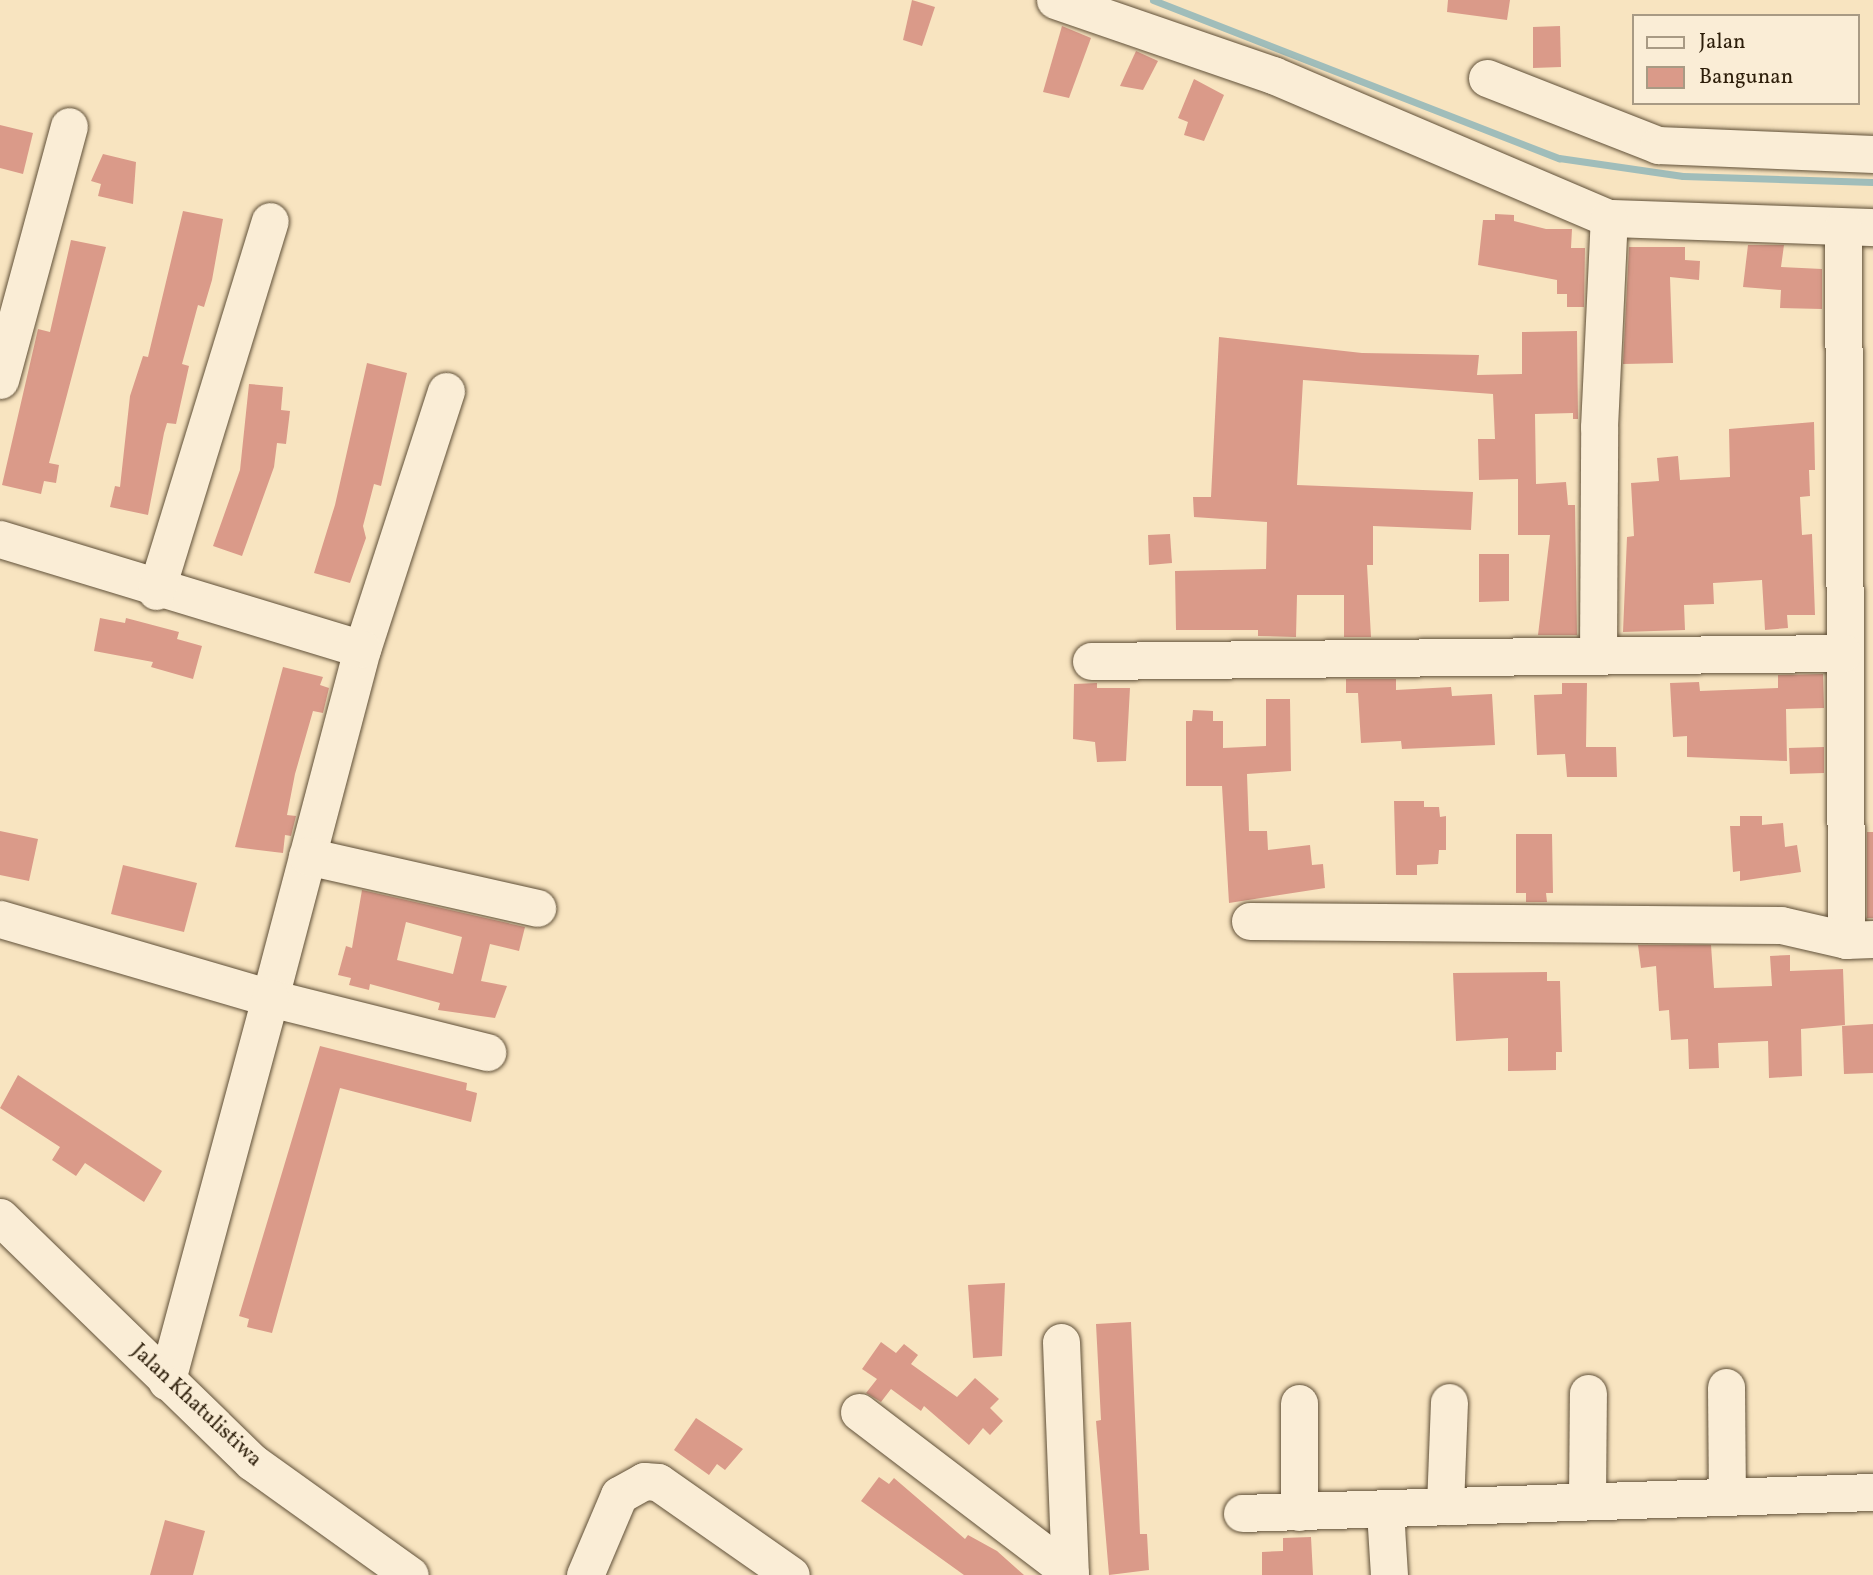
<!DOCTYPE html>
<html>
<head>
<meta charset="utf-8">
<style>
	body { margin:0 }
	#map { position:relative; width:1873px; height:1575px; overflow:hidden; background:#f8e4c0; font-family:Vollkorn,serif }
	div>[style] { position:absolute }
	.stream>* { height:7px; margin:-3.5px; padding:0 3.5px; transform-origin:3.5px; border-radius:3.5px; background:#a0bdba }
	.building>* { inset:0; background:#da9a89 }
	.roads { filter:drop-shadow(0 0 2px #605038) drop-shadow(0 0 2px #605038) }
	.minor>* { height:37px; margin:-18.5px; padding:0 18.5px; transform-origin:18.5px; border-radius:18.5px; background:#faedd6 }
	span { translate:-50% -50%; white-space:nowrap; text-align:center; line-height:1.15; -webkit-text-stroke:7px #faedd6; paint-order:stroke }
	.street-label { font-size:21px; color:#2d1e0a }
	.legend { position:absolute; left:1632px; top:14px; width:228px; height:91px; box-sizing:border-box; background:#faedd6; border:2px solid #a89a84; margin:0; padding:9px 12px; list-style:none; font-size:21px; color:#2d1e0a }
	.legend li { display:flex; align-items:center; gap:14px; height:35px }
	.legend b { width:35px; border:2px solid #a89a84 }
</style>
</head>
<body>
<div id="map">
	<div class="stream">
		<i style="left:1153px;top:0;width:436px;rotate:21.3deg"></i>
		<i style="left:1559px;top:158px;width:125px;rotate:8.3deg"></i>
		<i style="left:1683px;top:176px;width:190px;rotate:1.8deg"></i>
	</div>
	<div class="building">
		<i style="clip-path:polygon(912px 0,935px 7px,922px 46px,903px 40px)"></i>
		<i style="clip-path:polygon(1448px 0,1510px 0,1507px 20px,1447px 12px)"></i>
		<i style="clip-path:polygon(1062px 26px,1091px 38px,1069px 98px,1043px 92px)"></i>
		<i style="clip-path:polygon(1560px 26px,1561px 67px,1533px 68px,1533px 27px)"></i>
		<i style="clip-path:polygon(1136px 51px,1158px 61px,1143px 90px,1120px 86px)"></i>
		<i style="clip-path:polygon(1194px 79px,1224px 95px,1204px 141px,1184px 135px,1188px 122px,1178px 118px)"></i>
		<i style="clip-path:polygon(0 125px,33px 133px,23px 174px,0 168px)"></i>
		<i style="clip-path:polygon(103px 154px,136px 162px,133px 204px,98px 196px,101px 184px,91px 181px)"></i>
		<i style="clip-path:polygon(183px 211px,223px 219px,212px 280px,204px 307px,198px 305px,182px 364px,189px 366px,176px 424px,167px 423px,164px 433px,148px 515px,110px 507px,115px 486px,120px 487px,130px 396px,143px 356px,148px 357px)"></i>
		<i style="clip-path:polygon(1495px 214px,1514px 215px,1514px 221px,1546px 229px,1572px 229px,1571px 248px,1585px 248px,1584px 307px,1567px 307px,1567px 294px,1557px 294px,1557px 280px,1478px 265px,1483px 220px,1495px 220px)"></i>
		<i style="clip-path:polygon(71px 240px,106px 247px,49px 463px,59px 465px,56px 483px,44px 481px,41px 494px,2px 485px,38px 329px,50px 332px)"></i>
		<i style="clip-path:polygon(1748px 245px,1784px 245px,1781px 267px,1822px 269px,1822px 309px,1780px 308px,1781px 290px,1743px 287px)"></i>
		<i style="clip-path:polygon(1629px 247px,1685px 247px,1685px 260px,1700px 261px,1699px 280px,1670px 277px,1673px 363px,1623px 364px)"></i>
		<i style="clip-path:polygon(1577px 331px,1578px 419px,1573px 419px,1573px 413px,1535px 414px,1536px 484px,1566px 482px,1568px 505px,1575px 505px,1577px 635px,1538px 635px,1550px 535px,1518px 535px,1518px 479px,1479px 480px,1478px 439px,1495px 439px,1493px 394px,1303px 380px,1297px 485px,1473px 492px,1471px 530px,1373px 526px,1373px 565px,1367px 565px,1371px 637px,1344px 637px,1344px 595px,1297px 595px,1296px 637px,1258px 636px,1258px 630px,1176px 630px,1175px 571px,1266px 569px,1267px 522px,1194px 517px,1193px 497px,1211px 497px,1219px 337px,1362px 353px,1479px 355px,1477px 375px,1522px 374px,1522px 332px)"></i>
		<i style="clip-path:polygon(367px 363px,407px 373px,381px 486px,374px 484px,363px 526px,366px 538px,350px 583px,314px 573px,335px 505px)"></i>
		<i style="clip-path:polygon(249px 384px,283px 387px,281px 410px,290px 411px,286px 444px,277px 443px,274px 467px,242px 556px,213px 546px,240px 470px)"></i>
		<i style="clip-path:polygon(1814px 422px,1815px 470px,1809px 470px,1810px 496px,1800px 497px,1802px 535px,1812px 534px,1815px 615px,1787px 615px,1788px 628px,1765px 630px,1762px 580px,1713px 583px,1714px 604px,1684px 605px,1685px 630px,1623px 632px,1627px 537px,1634px 536px,1631px 483px,1659px 481px,1657px 458px,1678px 456px,1680px 480px,1730px 477px,1729px 429px)"></i>
		<i style="clip-path:polygon(1170px 534px,1172px 563px,1149px 565px,1148px 535px)"></i>
		<i style="clip-path:polygon(1479px 554px,1509px 554px,1509px 601px,1479px 602px)"></i>
		<i style="clip-path:polygon(100px 618px,125px 623px,126px 618px,179px 632px,177px 639px,202px 646px,193px 679px,151px 667px,153px 662px,94px 651px)"></i>
		<i style="clip-path:polygon(283px 667px,323px 677px,320px 685px,329px 688px,323px 713px,313px 711px,295px 774px,287px 815px,296px 816px,291px 836px,285px 835px,283px 853px,235px 847px)"></i>
		<i style="clip-path:polygon(1823px 674px,1824px 708px,1786px 709px,1787px 761px,1687px 757px,1687px 736px,1673px 737px,1670px 683px,1699px 682px,1700px 691px,1778px 688px,1778px 675px)"></i>
		<i style="clip-path:polygon(1346px 679px,1396px 679px,1396px 690px,1451px 687px,1452px 696px,1492px 694px,1495px 745px,1402px 749px,1401px 741px,1361px 743px,1358px 693px,1346px 693px)"></i>
		<i style="clip-path:polygon(1097px 683px,1097px 688px,1130px 688px,1126px 761px,1097px 762px,1095px 742px,1073px 739px,1074px 684px)"></i>
		<i style="clip-path:polygon(1562px 683px,1587px 683px,1586px 747px,1616px 747px,1617px 777px,1567px 777px,1565px 754px,1537px 755px,1534px 695px,1562px 694px)"></i>
		<i style="clip-path:polygon(1266px 699px,1290px 699px,1291px 771px,1247px 774px,1249px 831px,1267px 831px,1268px 850px,1310px 845px,1312px 865px,1323px 864px,1325px 888px,1229px 903px,1222px 786px,1186px 786px,1186px 721px,1192px 721px,1193px 710px,1213px 711px,1213px 721px,1223px 721px,1223px 748px,1266px 746px)"></i>
		<i style="clip-path:polygon(1824px 747px,1824px 773px,1790px 774px,1789px 748px)"></i>
		<i style="clip-path:polygon(1394px 801px,1424px 801px,1424px 807px,1439px 807px,1440px 817px,1446px 816px,1446px 850px,1439px 850px,1438px 864px,1417px 865px,1417px 875px,1396px 875px)"></i>
		<i style="clip-path:polygon(1740px 816px,1762px 816px,1762px 825px,1783px 823px,1785px 847px,1797px 845px,1801px 872px,1740px 881px,1740px 871px,1733px 872px,1730px 826px,1740px 826px)"></i>
		<i style="clip-path:polygon(0 831px,38px 839px,29px 881px,0 875px)"></i>
		<i style="clip-path:polygon(1867px 832px,1873px 832px,1873px 918px,1867px 918px)"></i>
		<i style="clip-path:polygon(1516px 834px,1552px 834px,1553px 893px,1546px 893px,1547px 902px,1526px 902px,1526px 893px,1516px 893px)"></i>
		<i style="clip-path:polygon(123px 865px,197px 883px,184px 932px,111px 914px)"></i>
		<i style="clip-path:polygon(evenodd,362px 890px,525px 927px,519px 951px,490px 944px,481px 981px,507px 986px,495px 1018px,438px 1010px,440px 1003px,370px 984px,369px 990px,349px 985px,351px 978px,338px 975px,346px 946px,352px 948px,362px 890px,406px 922px,462px 937px,453px 974px,397px 960px,406px 922px)"></i>
		<i style="clip-path:polygon(1638px 945px,1711px 945px,1714px 988px,1772px 986px,1770px 956px,1790px 955px,1790px 971px,1843px 969px,1845px 1025px,1801px 1029px,1802px 1076px,1769px 1078px,1768px 1041px,1718px 1043px,1719px 1068px,1689px 1069px,1688px 1039px,1671px 1040px,1669px 1010px,1659px 1011px,1656px 966px,1641px 968px)"></i>
		<i style="clip-path:polygon(1547px 972px,1547px 981px,1560px 981px,1562px 1052px,1556px 1052px,1556px 1070px,1508px 1071px,1508px 1038px,1456px 1041px,1453px 973px)"></i>
		<i style="clip-path:polygon(1873px 1024px,1873px 1073px,1844px 1074px,1842px 1026px)"></i>
		<i style="clip-path:polygon(320px 1046px,467px 1083px,466px 1090px,477px 1093px,476px 1099px,471px 1122px,340px 1088px,272px 1333px,247px 1327px,249px 1319px,239px 1316px)"></i>
		<i style="clip-path:polygon(18px 1075px,162px 1171px,144px 1202px,85px 1163px,76px 1176px,52px 1160px,60px 1147px,0 1108px)"></i>
		<i style="clip-path:polygon(1005px 1283px,1002px 1356px,973px 1358px,968px 1285px)"></i>
		<i style="clip-path:polygon(1131px 1322px,1140px 1534px,1147px 1534px,1149px 1570px,1109px 1575px,1096px 1421px,1101px 1420px,1096px 1324px)"></i>
		<i style="clip-path:polygon(881px 1342px,896px 1353px,904px 1344px,918px 1355px,911px 1364px,957px 1397px,975px 1378px,999px 1399px,990px 1408px,1003px 1421px,990px 1435px,983px 1428px,969px 1445px,924px 1406px,921px 1411px,891px 1389px,881px 1402px,866px 1393px,877px 1379px,862px 1369px)"></i>
		<i style="clip-path:polygon(696px 1418px,743px 1449px,725px 1470px,717px 1464px,709px 1475px,674px 1450px)"></i>
		<i style="clip-path:polygon(879px 1477px,889px 1484px,894px 1478px,965px 1539px,968px 1535px,997px 1551px,1024px 1575px,964px 1575px,861px 1501px)"></i>
		<i style="clip-path:polygon(165px 1520px,205px 1531px,193px 1575px,150px 1575px)"></i>
		<i style="clip-path:polygon(1311px 1537px,1313px 1575px,1262px 1575px,1262px 1552px,1283px 1551px,1283px 1538px)"></i>
	</div>
	<div class="roads">
		<div class="minor">
			<i style="left:1055px;top:0;width:231px;rotate:19deg"></i>
			<i style="left:1273px;top:75px;width:365px;rotate:23.1deg"></i>
			<i style="left:1609px;top:218px;width:264px;rotate:2deg"></i>
			<i style="left:1487px;top:78px;width:184px;rotate:21.4deg"></i>
			<i style="left:1658px;top:145px;width:215px;rotate:2.4deg"></i>
			<i style="left:1843px;top:227px;width:713px;rotate:89.76deg"></i>
			<i style="left:0;top:380px;width:263px;rotate:-74.8deg"></i>
			<i style="left:446px;top:391px;width:271px;rotate:108deg"></i>
			<i style="left:362px;top:649px;width:361px;rotate:104.8deg"></i>
			<i style="left:270px;top:998px;width:224px;rotate:14deg"></i>
			<i style="left:0;top:539px;width:378px;rotate:16.9deg"></i>
			<i style="left:156px;top:591px;width:387px;rotate:-72.9deg"></i>
			<i style="left:1598px;top:656px;width:229px;rotate:-89.7deg"></i>
			<i style="left:1599px;top:427px;width:209px;rotate:-87.3deg"></i>
			<i style="left:1091px;top:661px;width:752px;rotate:-0.61deg"></i>
			<i style="left:307px;top:856px;width:236px;rotate:12.7deg"></i>
			<i style="left:0;top:919px;width:281px;rotate:16.3deg"></i>
			<i style="left:270px;top:998px;width:397px;rotate:105.1deg"></i>
			<i style="left:1250px;top:921px;width:531px;rotate:0.43deg"></i>
			<i style="left:1781px;top:925px;width:67px;rotate:13deg"></i>
			<i style="left:1846px;top:940px;width:27px;rotate:-2deg"></i>
			<i style="left:0;top:1217px;width:351px;rotate:44.2deg"></i>
			<i style="left:252px;top:1462px;width:194px;rotate:35.6deg"></i>
			<i style="left:1061px;top:1342px;width:233px;rotate:87.8deg"></i>
			<i style="left:1726px;top:1387px;width:109px;rotate:89.5deg"></i>
			<i style="left:1299px;top:1403px;width:109px;rotate:90deg"></i>
			<i style="left:859px;top:1412px;width:265px;rotate:37.3deg"></i>
			<i style="left:1587px;top:1500px;width:107px;rotate:-89.5deg"></i>
			<i style="left:1445px;top:1506px;width:104px;rotate:-87.8deg"></i>
			<i style="left:1385px;top:1510px;width:65px;rotate:86.5deg"></i>
			<i style="left:1242px;top:1513px;width:631px;rotate:-1.91deg"></i>
			<i style="left:585px;top:1575px;width:87px;rotate:-67deg"></i>
			<i style="left:619px;top:1495px;width:29px;rotate:-29deg"></i>
			<i style="left:644px;top:1481px;width:14px;rotate:4deg"></i>
			<i style="left:658px;top:1482px;width:162px;rotate:35deg"></i>
		</div>
	</div>
	<div class="street-label">
		<span style="left:196px;top:1406px;rotate:43deg">Jalan Khatulistiwa</span>
	</div>
	<ul class="legend">
	<li><b style="height:9px;background:#faedd6"></b>Jalan</li>
	<li><b style="height:19px;background:#da9a89"></b>Bangunan</li>
	</ul>
</div>
</body>
</html>
